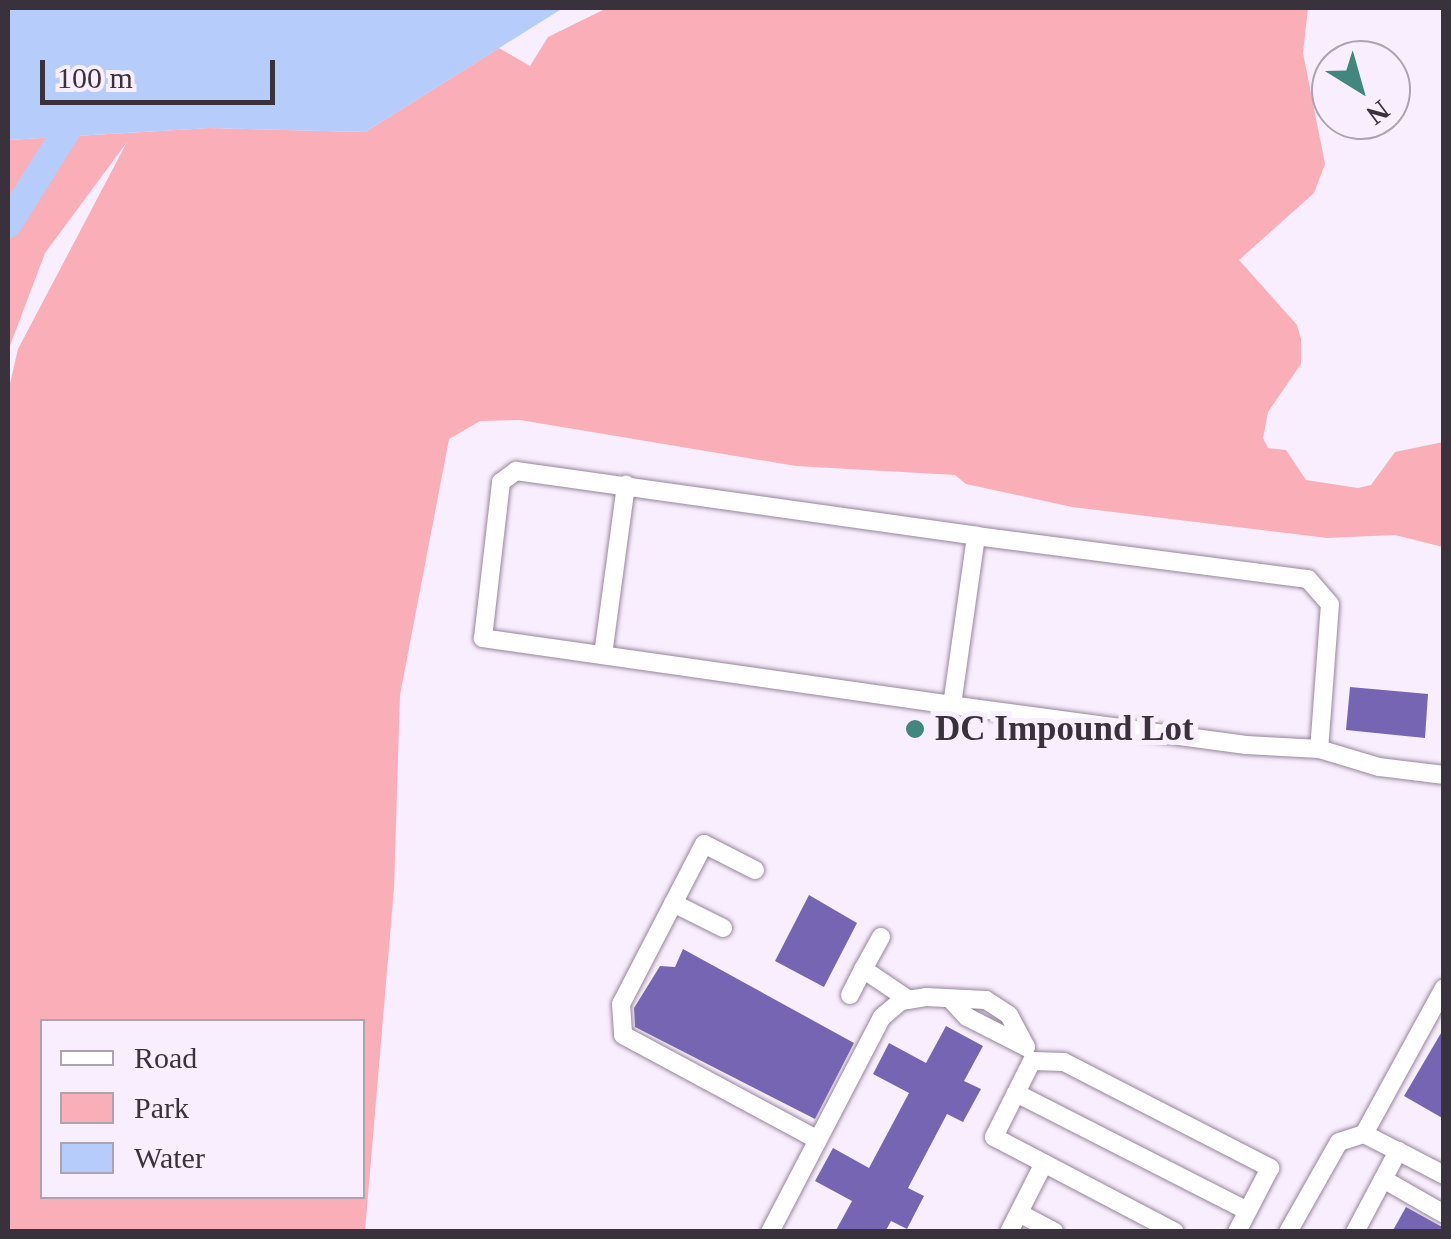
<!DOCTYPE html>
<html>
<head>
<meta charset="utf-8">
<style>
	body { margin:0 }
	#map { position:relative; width:1451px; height:1239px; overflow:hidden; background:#f9eefd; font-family:Georgia,serif }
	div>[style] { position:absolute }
	.green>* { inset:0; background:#faaeb8 }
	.water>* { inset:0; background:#b6ccfb }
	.river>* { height:28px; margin:-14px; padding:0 14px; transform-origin:14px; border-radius:14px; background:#b6ccfb }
	.building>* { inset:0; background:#7565b2 }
	.roads { filter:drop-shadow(0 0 2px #96859b) drop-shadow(0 0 2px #96859b) }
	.minor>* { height:18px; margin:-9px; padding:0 9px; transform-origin:9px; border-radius:9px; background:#fff }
	.dots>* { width:28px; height:28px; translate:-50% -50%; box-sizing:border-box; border:5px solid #f9eefd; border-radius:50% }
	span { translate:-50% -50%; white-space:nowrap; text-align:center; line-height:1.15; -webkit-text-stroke:10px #f9eefd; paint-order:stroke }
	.poi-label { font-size:35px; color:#39323c; font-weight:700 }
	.left { translate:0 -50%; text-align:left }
	.frame { position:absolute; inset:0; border:10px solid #39323c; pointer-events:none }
	.legend { position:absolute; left:40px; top:1019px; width:325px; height:180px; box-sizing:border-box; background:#f9eefd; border:2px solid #aca3b0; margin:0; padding:12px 18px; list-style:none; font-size:30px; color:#39323c }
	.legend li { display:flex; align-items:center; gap:20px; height:50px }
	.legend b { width:50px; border:2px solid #aca3b0 }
	.north { position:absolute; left:1311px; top:40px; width:100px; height:100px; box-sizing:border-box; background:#f9eefd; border:2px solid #aca3b0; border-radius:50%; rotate:143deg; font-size:28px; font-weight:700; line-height:40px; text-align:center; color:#39323c }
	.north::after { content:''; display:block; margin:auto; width:35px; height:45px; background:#41877f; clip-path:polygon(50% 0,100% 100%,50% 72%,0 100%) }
	.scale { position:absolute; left:40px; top:60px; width:235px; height:45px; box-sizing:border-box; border:5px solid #39323c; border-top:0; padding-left:12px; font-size:30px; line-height:35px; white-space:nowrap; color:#39323c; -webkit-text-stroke:8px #f9eefd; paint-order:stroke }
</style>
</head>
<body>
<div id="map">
	<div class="green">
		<i style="clip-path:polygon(evenodd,607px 8px,1308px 8px,1303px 53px,1325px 164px,1314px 193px,1239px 260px,1297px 325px,1301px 339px,1301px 364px,1268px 412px,1263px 438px,1268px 448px,1286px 450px,1306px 480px,1358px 488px,1371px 485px,1395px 452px,1443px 442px,1443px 547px,1395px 535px,1327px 538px,1072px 507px,966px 484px,955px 475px,796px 466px,520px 420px,480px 421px,449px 439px,400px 695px,394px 888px,365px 1231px,8px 1231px,8px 392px,18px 349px,127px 142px,45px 253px,8px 351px,8px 140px,210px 128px,365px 132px,499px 48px,530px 66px,548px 37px,607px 8px,42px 1022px,362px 1022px,362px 1196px,42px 1196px,42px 1022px)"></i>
	</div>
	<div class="water">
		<i style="clip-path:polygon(8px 8px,563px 8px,365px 132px,210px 128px,8px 140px)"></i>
	</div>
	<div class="river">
		<i style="left:8px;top:224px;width:138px;rotate:-58deg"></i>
	</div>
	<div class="building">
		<i style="clip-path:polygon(1350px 687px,1428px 694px,1425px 738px,1346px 730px)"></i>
		<i style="clip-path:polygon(809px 895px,857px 923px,824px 987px,775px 961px)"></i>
		<i style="clip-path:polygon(683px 949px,854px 1043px,815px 1119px,635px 1027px,634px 1008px,660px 966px,675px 967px)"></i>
		<i style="clip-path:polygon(946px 1026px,983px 1046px,964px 1081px,981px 1089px,963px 1122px,947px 1114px,908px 1188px,924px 1196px,907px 1229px,891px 1221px,885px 1232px,835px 1232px,852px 1201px,815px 1181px,833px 1148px,869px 1168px,909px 1093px,873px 1074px,889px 1043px,926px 1063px)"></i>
		<i style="clip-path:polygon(1444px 1028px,1444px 1119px,1404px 1096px)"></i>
		<i style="clip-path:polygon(1406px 1207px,1444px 1228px,1444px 1232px,1392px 1232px)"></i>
	</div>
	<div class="roads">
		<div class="minor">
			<i style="left:603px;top:655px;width:172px;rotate:-82.3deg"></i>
			<i style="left:952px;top:705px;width:474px;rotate:-171.9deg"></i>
			<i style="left:483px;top:638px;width:157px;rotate:-83.4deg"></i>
			<i style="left:501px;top:482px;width:19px;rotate:-36deg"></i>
			<i style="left:516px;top:471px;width:465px;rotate:8deg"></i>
			<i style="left:1319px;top:749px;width:73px;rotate:-176.9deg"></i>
			<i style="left:1246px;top:745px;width:297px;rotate:-172.3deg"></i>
			<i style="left:952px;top:705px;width:171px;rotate:-81.9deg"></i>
			<i style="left:976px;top:536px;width:335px;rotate:7.4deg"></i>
			<i style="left:1308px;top:579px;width:33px;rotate:49deg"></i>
			<i style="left:1330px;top:604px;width:145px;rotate:94.3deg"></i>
			<i style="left:1319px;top:749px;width:63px;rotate:16.7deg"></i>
			<i style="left:1379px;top:767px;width:65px;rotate:7deg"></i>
			<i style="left:755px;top:870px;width:57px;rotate:-153deg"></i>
			<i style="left:704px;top:844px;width:180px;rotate:117.4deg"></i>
			<i style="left:621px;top:1004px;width:31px;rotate:86deg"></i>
			<i style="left:623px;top:1035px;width:221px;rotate:28.3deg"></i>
			<i style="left:673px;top:903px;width:56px;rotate:26.6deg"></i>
			<i style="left:881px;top:937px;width:37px;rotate:119deg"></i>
			<i style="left:863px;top:969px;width:55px;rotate:34deg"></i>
			<i style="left:850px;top:995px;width:29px;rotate:-63deg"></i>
			<i style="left:1032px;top:1061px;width:32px;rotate:2deg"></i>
			<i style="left:1064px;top:1062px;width:232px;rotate:27.2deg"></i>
			<i style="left:1270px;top:1168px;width:72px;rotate:117.3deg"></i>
			<i style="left:1032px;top:1061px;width:85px;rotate:116.6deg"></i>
			<i style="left:994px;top:1137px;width:204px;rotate:27.7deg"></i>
			<i style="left:1016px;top:1093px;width:260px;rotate:27deg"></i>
			<i style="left:1364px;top:1134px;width:38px;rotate:27deg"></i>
			<i style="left:1383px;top:1179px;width:70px;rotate:29.8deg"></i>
			<i style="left:1019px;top:1213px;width:40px;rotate:28deg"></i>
			<i style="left:770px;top:1232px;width:242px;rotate:-62.5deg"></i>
			<i style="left:882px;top:1017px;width:25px;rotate:-40deg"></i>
			<i style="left:901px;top:1001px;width:25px;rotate:-9deg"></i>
			<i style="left:926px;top:997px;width:60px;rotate:2.9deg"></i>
			<i style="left:986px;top:1000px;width:27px;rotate:33deg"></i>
			<i style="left:1009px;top:1015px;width:36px;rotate:62deg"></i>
			<i style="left:1026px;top:1047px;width:66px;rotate:-153deg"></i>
			<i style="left:967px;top:1017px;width:25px;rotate:-133deg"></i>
			<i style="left:1009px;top:1232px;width:77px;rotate:-63.1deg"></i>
			<i style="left:1288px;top:1232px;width:103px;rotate:-60.5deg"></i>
			<i style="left:1339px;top:1142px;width:26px;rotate:-18deg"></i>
			<i style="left:1364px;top:1134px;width:166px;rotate:-61.3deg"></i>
			<i style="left:1355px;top:1232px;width:92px;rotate:-62deg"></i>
			<i style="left:1398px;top:1151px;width:52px;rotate:27.6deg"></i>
		</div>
	</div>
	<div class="dots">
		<i style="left:915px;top:729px;background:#41877f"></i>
	</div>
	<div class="poi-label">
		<span class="left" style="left:935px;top:729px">DC Impound Lot</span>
	</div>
	<div class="frame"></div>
	<ul class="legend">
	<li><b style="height:12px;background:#fff"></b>Road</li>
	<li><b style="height:28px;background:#faaeb8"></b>Park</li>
	<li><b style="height:28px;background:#b6ccfb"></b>Water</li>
	</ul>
	<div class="north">N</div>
	<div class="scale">100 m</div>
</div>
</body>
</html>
